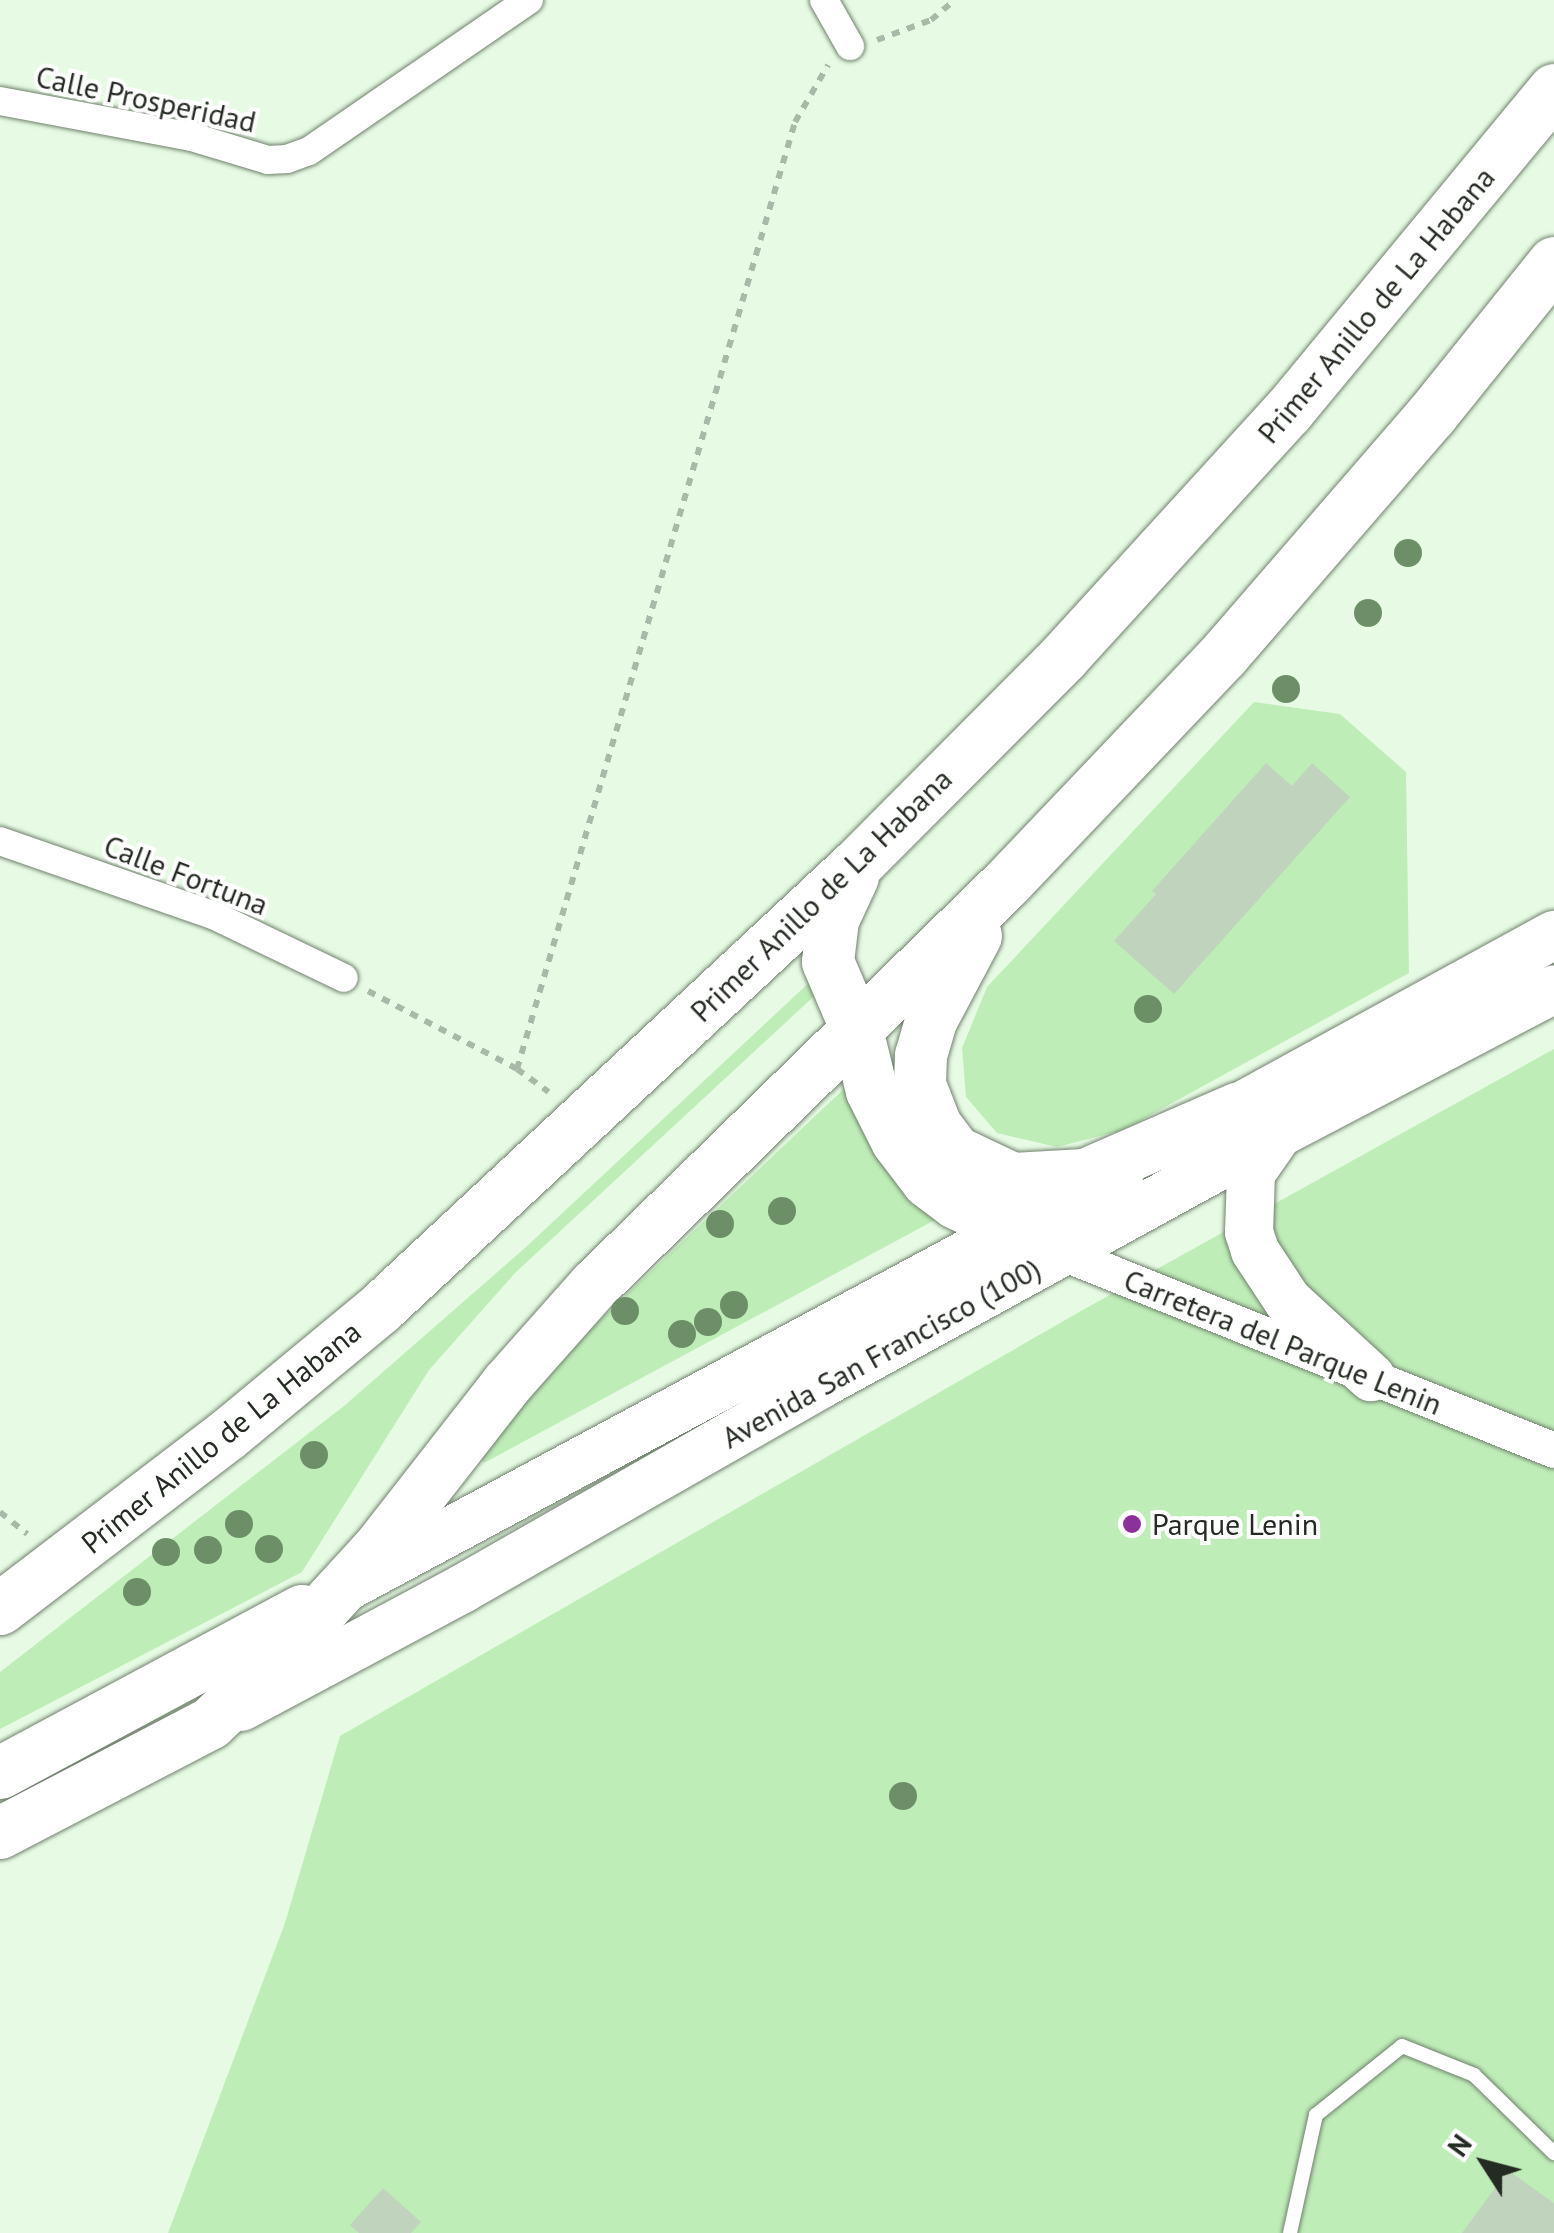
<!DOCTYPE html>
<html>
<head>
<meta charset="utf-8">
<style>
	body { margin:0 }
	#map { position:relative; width:1554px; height:2233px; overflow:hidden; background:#e7fbe4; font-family:"PT Sans",sans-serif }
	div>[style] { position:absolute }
	.green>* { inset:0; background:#bfedb8 }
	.building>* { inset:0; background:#c0d3bd }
	.path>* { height:6px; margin-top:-3px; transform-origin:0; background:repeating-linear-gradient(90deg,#a9b9a7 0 8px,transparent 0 16px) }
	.roads { filter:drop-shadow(0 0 2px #70816d) drop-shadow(0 0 2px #70816d) }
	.service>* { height:14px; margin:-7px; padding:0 7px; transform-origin:7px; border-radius:7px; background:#fff }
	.minor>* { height:28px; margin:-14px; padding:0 14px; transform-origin:14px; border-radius:14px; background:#fff }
	.tertiary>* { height:35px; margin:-17.5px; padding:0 17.5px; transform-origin:17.5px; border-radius:17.5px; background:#fff }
	.trunk>* { height:48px; margin:-24px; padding:0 24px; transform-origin:24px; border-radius:24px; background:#fff }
	.motorway>* { height:52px; margin:-26px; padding:0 26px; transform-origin:26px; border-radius:26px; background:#fff }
	.trees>* { width:28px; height:28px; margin:-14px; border-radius:50%; background:#6c8f68 }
	.dots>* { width:28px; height:28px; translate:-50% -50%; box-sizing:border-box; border:5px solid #fff; border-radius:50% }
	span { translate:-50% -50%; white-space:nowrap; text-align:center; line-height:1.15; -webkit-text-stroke:8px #fff; paint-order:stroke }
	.street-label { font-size:30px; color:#242b22 }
	.poi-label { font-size:30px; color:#242b22 }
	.left { translate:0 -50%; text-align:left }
	.north { position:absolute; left:1434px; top:2113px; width:100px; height:100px; -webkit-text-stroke:8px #fff; paint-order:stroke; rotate:306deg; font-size:28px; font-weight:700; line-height:40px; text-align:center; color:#242b22 }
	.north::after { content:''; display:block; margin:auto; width:35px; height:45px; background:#242b22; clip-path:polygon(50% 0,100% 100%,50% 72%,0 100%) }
</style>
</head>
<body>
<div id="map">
	<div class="green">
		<i style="clip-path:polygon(1254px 702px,1340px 714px,1406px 772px,1409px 973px,1123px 1130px,1057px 1147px,997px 1133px,966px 1097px,962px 1048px,987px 987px)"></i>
		<i style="clip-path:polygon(814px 978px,824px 987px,515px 1273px,429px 1370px,302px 1572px,0 1729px,0 1672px,344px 1406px,526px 1247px)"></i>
		<i style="clip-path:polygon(1554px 1049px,1554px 2233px,168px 2233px,285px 1923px,340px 1736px,1081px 1311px)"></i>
		<i style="clip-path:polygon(848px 1085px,946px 1214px,484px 1463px,478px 1455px,588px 1331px)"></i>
	</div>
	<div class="building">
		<i style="clip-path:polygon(1266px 763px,1292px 786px,1312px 763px,1350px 797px,1174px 994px,1114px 941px,1156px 894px,1152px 891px)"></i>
		<i style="clip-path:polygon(1508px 2170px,1554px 2203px,1554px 2233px,1462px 2233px)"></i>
		<i style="clip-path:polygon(383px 2188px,421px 2222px,411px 2233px,359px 2233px,350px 2225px)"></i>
	</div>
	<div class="path">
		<i style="left:877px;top:40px;width:58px;rotate:-20.3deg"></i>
		<i style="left:931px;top:20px;width:31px;rotate:-40deg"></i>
		<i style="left:368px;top:991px;width:168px;rotate:27.6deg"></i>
		<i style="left:517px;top:1069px;width:39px;rotate:36deg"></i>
		<i style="left:517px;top:1069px;width:987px;rotate:-73.64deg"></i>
		<i style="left:795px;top:122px;width:66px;rotate:-59.9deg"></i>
		<i style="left:0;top:1512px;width:35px;rotate:39deg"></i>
	</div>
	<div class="roads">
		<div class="service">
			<i style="left:1290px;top:2233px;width:121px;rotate:-77.6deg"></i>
			<i style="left:1316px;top:2115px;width:110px;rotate:-38.7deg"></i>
			<i style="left:1402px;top:2046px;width:78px;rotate:21.9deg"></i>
			<i style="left:1474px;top:2075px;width:112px;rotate:44.3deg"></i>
		</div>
		<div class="minor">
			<i style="left:824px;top:0;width:53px;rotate:60.5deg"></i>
			<i style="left:0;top:101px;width:195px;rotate:10.6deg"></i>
			<i style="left:192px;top:137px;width:79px;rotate:16.8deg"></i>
			<i style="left:268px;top:160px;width:19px;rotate:-3deg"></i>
			<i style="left:287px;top:159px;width:23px;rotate:-20deg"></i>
			<i style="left:309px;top:151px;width:267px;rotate:-34.5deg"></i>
			<i style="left:0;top:841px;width:225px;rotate:19.2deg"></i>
			<i style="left:213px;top:915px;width:145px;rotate:25.7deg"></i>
		</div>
		<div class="tertiary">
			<i style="left:1045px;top:1246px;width:548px;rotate:21.84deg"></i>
		</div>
		<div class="trunk">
			<i style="left:1205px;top:1126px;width:398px;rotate:-28.7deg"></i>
			<i style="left:1279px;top:1133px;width:49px;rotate:125deg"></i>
			<i style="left:1251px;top:1173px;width:59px;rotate:91.9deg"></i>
			<i style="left:1249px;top:1232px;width:20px;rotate:72deg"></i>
			<i style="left:1255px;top:1251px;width:60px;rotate:56.6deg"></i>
			<i style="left:1288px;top:1301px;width:113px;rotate:42.5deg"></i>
			<i style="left:350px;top:1585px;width:874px;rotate:-28.21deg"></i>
			<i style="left:241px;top:1707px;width:251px;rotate:-28.1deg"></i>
			<i style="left:462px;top:1589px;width:413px;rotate:-29.7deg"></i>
			<i style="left:821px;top:1384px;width:522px;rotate:-28.72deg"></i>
			<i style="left:1279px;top:1133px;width:310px;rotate:-27.6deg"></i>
		</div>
		<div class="motorway">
			<i style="left:853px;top:877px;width:47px;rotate:114.9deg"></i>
			<i style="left:833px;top:920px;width:42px;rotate:96.8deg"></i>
			<i style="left:828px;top:962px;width:74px;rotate:66.9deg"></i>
			<i style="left:857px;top:1030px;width:63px;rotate:76.2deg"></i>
			<i style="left:872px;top:1091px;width:56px;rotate:63.4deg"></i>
			<i style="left:897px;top:1141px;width:51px;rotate:52.9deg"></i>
			<i style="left:928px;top:1182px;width:35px;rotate:37deg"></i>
			<i style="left:956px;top:1203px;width:63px;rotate:25.3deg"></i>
			<i style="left:976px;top:936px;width:96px;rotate:117.9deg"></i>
			<i style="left:931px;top:1021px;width:35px;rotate:106deg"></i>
			<i style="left:921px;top:1055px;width:30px;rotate:92deg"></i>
			<i style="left:920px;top:1085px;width:44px;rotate:68.7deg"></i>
			<i style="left:936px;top:1126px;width:121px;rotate:53deg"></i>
			<i style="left:960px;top:1154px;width:59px;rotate:25.3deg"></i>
			<i style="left:1013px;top:1179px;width:72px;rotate:-3.2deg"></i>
			<i style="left:1085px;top:1175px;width:166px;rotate:-23.5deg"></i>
			<i style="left:0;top:1609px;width:288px;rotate:-37.4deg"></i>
			<i style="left:229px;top:1434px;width:196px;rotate:-39.6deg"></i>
			<i style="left:380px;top:1309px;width:656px;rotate:-42.96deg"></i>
			<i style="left:860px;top:862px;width:289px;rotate:-45.1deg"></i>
			<i style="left:1064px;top:657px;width:332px;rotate:-47.6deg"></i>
			<i style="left:1288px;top:412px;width:418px;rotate:-50.4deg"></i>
			<i style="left:0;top:1773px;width:343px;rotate:-28.2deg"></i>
			<i style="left:0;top:1833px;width:238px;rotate:-27.5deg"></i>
			<i style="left:211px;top:1723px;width:80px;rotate:-43.5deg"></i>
			<i style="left:269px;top:1668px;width:163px;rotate:-47.5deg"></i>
			<i style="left:379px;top:1548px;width:208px;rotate:-52deg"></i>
			<i style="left:507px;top:1384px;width:132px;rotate:-48.4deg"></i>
			<i style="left:595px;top:1285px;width:576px;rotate:-44.3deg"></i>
			<i style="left:1007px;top:883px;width:315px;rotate:-46.4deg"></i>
			<i style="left:1224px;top:655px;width:318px;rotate:-49.1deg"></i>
			<i style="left:1432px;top:415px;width:195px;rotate:-51.2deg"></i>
		</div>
	</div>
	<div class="trees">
		<i style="left:1408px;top:553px"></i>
		<i style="left:1368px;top:613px"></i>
		<i style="left:1286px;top:689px"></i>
		<i style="left:1148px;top:1009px"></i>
		<i style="left:782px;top:1211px"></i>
		<i style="left:720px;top:1224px"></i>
		<i style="left:734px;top:1305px"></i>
		<i style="left:625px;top:1311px"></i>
		<i style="left:708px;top:1322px"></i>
		<i style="left:682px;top:1334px"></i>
		<i style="left:314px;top:1455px"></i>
		<i style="left:239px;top:1524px"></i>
		<i style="left:269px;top:1549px"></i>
		<i style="left:208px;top:1550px"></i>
		<i style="left:166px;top:1552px"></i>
		<i style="left:137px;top:1592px"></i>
		<i style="left:903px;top:1796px"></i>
	</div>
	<div class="dots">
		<i style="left:1132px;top:1524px;background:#8c309b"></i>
	</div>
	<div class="street-label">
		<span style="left:146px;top:99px;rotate:12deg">Calle Prosperidad</span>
		<span style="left:1376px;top:305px;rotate:-50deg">Primer Anillo de La Habana</span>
		<span style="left:186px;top:875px;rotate:21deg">Calle Fortuna</span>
		<span style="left:821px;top:895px;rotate:-44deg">Primer Anillo de La Habana</span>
		<span style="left:1283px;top:1342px;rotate:22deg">Carretera del Parque Lenin</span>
		<span style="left:881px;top:1353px;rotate:-29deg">Avenida San Francisco (100)</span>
		<span style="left:221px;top:1437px;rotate:-39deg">Primer Anillo de La Habana</span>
	</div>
	<div class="poi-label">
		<span class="left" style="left:1152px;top:1524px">Parque Lenin</span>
	</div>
	<div class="north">N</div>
</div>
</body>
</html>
